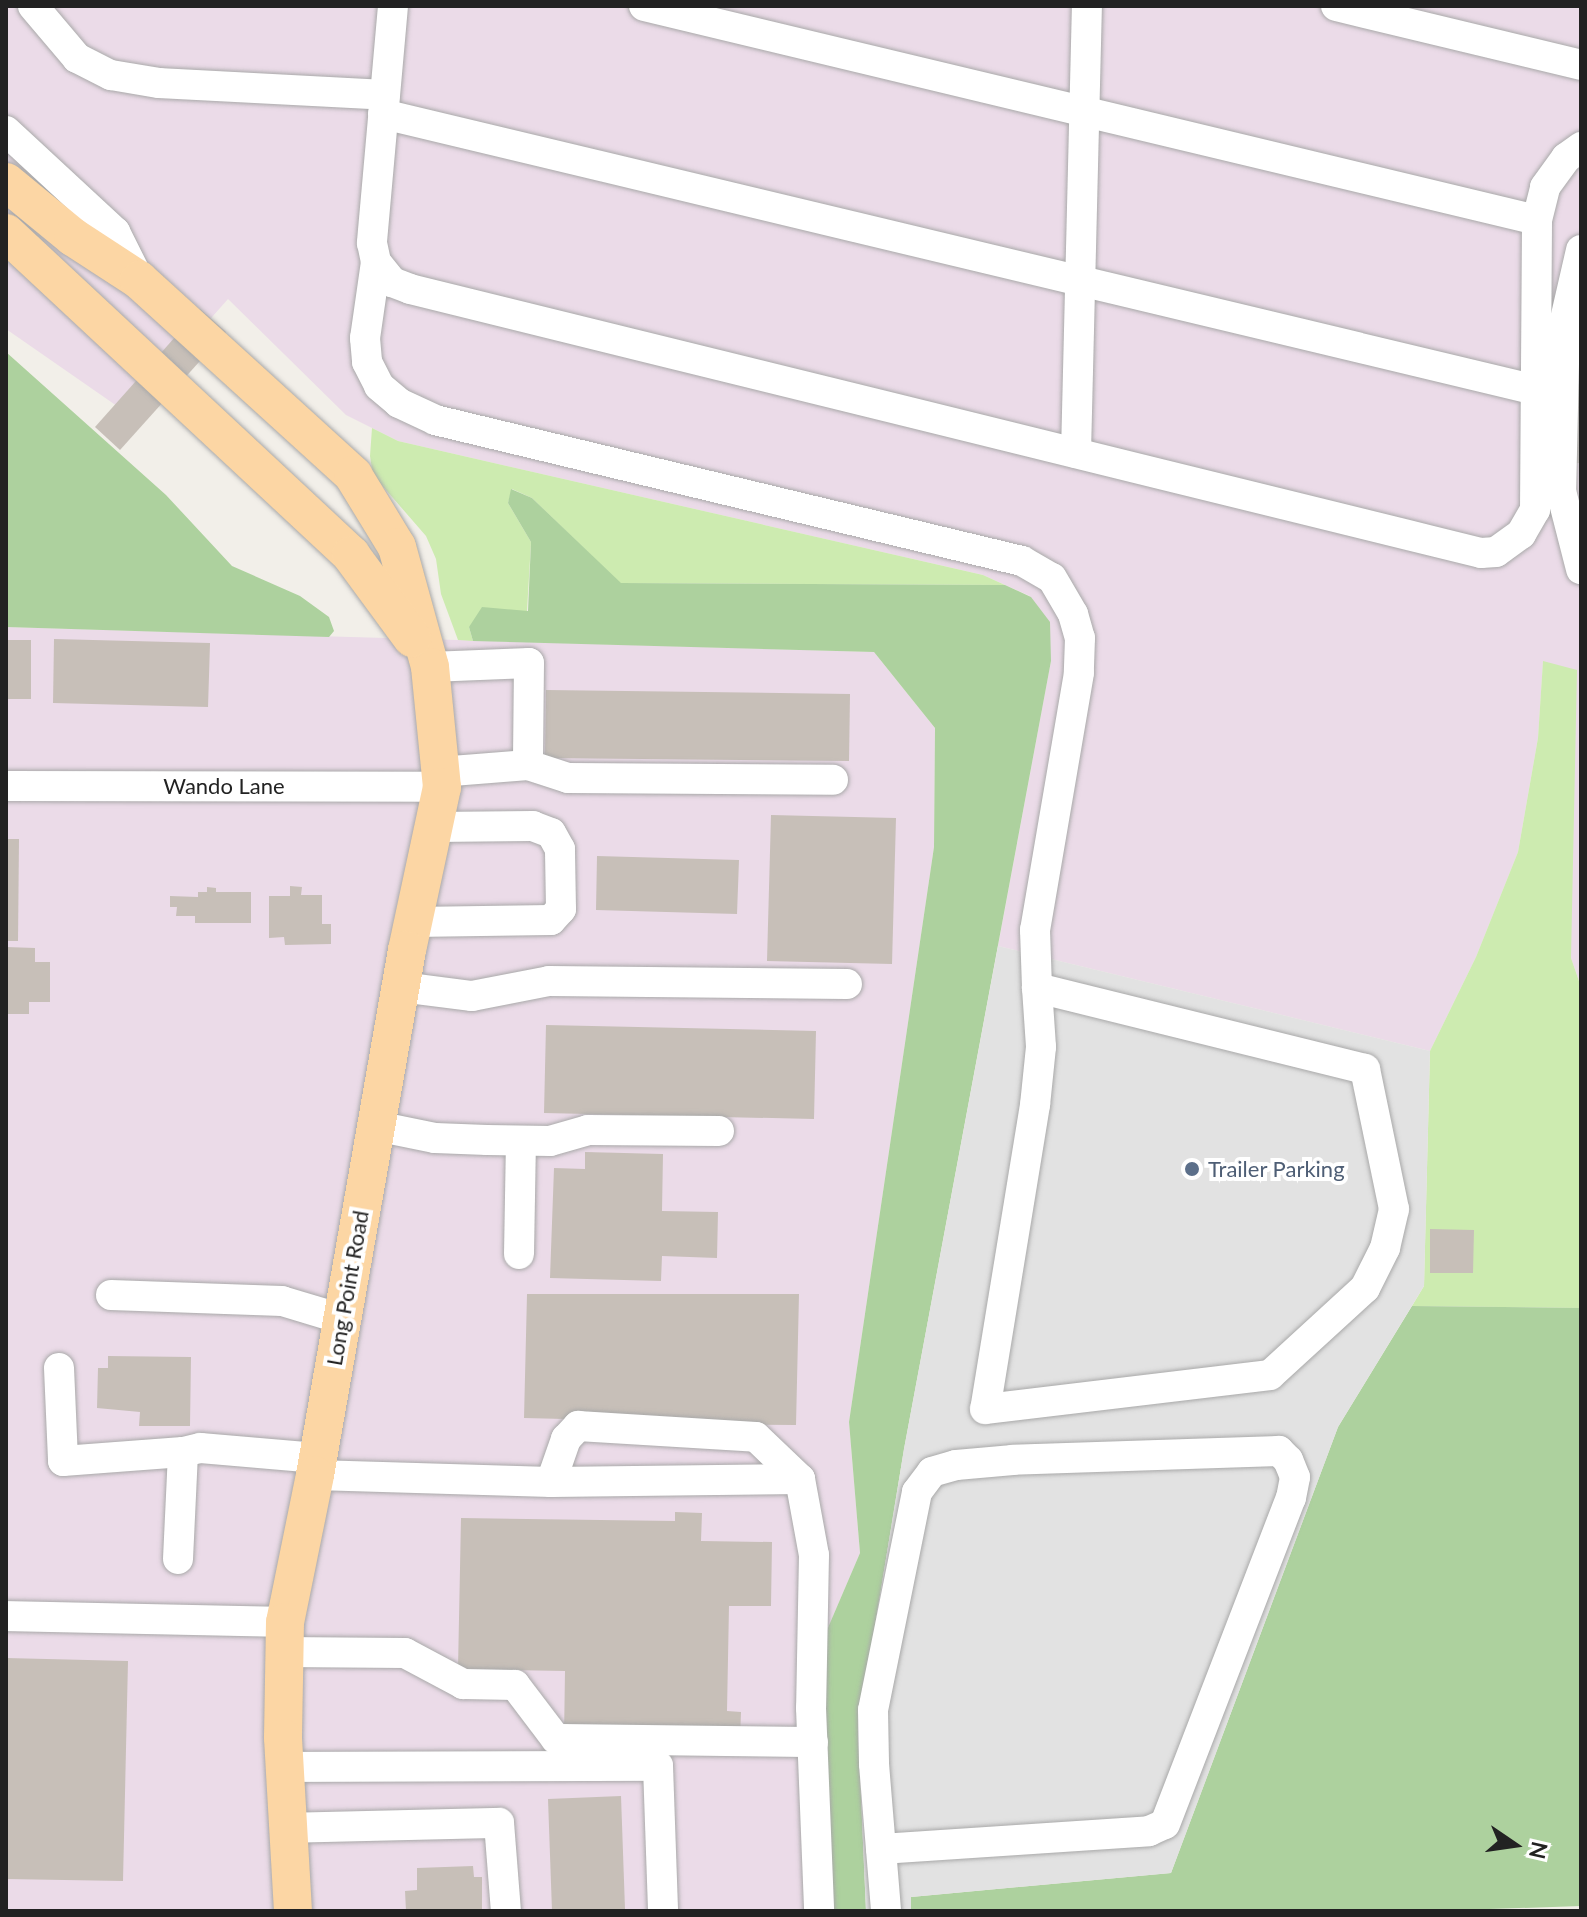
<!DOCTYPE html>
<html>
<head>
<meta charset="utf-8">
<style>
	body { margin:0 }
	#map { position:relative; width:1587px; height:1917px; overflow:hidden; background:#f2efe9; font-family:Lato,sans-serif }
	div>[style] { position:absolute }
	.industrial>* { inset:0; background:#ebdbe8 }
	.grass>* { inset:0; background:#cdebb0 }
	.forest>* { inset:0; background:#add19e }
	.parking>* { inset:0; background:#e2e2e2 }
	.building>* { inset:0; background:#c7bfb8 }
	.roads { filter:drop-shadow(0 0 2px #a9a9a9) drop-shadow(0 0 2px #a9a9a9) }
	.minor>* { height:30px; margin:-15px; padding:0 15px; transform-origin:15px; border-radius:15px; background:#fff }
	.major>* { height:38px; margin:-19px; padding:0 19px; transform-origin:19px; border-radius:19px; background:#fcd6a4 }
	.dots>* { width:22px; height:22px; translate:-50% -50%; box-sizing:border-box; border:4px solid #fff; border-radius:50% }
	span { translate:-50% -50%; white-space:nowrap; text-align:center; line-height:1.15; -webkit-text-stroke:8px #fff; paint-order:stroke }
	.street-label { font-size:22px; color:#222 }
	.service-label { font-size:22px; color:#4e5e75 }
	.left { translate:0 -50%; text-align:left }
	.frame { position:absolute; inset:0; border:8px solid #222; pointer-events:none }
	.north { position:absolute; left:1475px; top:1805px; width:80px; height:80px; -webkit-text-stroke:6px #fff; paint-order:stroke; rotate:103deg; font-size:22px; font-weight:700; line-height:32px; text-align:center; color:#222 }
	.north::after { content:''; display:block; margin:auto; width:28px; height:36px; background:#222; clip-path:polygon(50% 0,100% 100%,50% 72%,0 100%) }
</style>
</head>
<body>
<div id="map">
	<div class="industrial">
		<i style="clip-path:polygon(6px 6px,1581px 6px,1581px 987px,1571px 958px,1543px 662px,1538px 738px,1518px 852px,1476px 957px,1430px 1051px,998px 946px,1051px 661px,1030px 596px,983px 575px,398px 441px,346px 415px,228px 299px,127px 413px,6px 329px)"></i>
		<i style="clip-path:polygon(6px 627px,874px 652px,935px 728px,934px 847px,849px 1422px,860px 1553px,824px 1637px,829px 1911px,6px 1911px)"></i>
	</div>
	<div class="grass">
		<i style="clip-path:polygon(372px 428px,398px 441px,983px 575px,1005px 585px,620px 583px,532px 498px,512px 489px,508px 503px,531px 542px,527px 611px,469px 627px,473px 641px,458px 640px,441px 594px,436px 559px,426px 536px,373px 475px,370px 456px)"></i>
		<i style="clip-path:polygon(1543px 661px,1577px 670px,1571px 958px,1581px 987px,1581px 1308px,1412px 1306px,1424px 1286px,1430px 1051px,1476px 957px,1518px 852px,1538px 738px)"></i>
	</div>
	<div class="forest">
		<i style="clip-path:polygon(6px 352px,166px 495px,232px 566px,300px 596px,329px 617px,334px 631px,329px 637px,6px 627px)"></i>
		<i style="clip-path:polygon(511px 489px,532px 498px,621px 583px,1005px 585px,1031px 597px,1050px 622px,1051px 661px,904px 1449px,858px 1729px,866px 1911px,829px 1911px,824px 1637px,860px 1553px,849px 1422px,934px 847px,935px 728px,874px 652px,473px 641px,469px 627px,482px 607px,528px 611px,531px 542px,508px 503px)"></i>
		<i style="clip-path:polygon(1412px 1306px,1581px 1308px,1581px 1906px,1430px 1911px,911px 1911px,911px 1897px,1171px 1873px,1338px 1427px)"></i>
	</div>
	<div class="parking">
		<i style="clip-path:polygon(998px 946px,1430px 1051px,1424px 1286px,1338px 1427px,1171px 1873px,911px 1897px,911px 1911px,866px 1911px,858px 1729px,904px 1449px)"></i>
	</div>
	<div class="building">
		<i style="clip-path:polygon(200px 309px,226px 332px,120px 450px,95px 427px)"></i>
		<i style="clip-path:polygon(1575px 384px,1581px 384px,1581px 463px,1573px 463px)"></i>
		<i style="clip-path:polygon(54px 639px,210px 643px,208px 707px,53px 703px)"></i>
		<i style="clip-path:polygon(6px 640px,31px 640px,31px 699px,6px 699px)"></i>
		<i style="clip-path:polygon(546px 690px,850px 694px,849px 761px,545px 758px)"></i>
		<i style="clip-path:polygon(771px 815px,896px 818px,892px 964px,767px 961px)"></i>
		<i style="clip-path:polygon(6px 839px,19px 839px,18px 941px,6px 941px)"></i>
		<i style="clip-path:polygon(597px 856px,739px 860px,737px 914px,596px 910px)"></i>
		<i style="clip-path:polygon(290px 886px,302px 887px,301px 895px,322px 895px,322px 924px,331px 924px,331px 944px,285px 945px,284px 937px,269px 938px,269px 896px,290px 896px)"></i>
		<i style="clip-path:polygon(207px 887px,216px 888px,216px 892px,251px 892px,251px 923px,195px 923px,195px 916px,176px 916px,177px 907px,170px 907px,170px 896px,198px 897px,198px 892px,207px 892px)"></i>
		<i style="clip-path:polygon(6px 947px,35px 948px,35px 962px,50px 962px,50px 1002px,29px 1002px,29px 1014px,6px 1014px)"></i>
		<i style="clip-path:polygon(546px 1025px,816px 1031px,814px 1119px,544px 1113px)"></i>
		<i style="clip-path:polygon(585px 1152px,663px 1154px,662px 1211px,718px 1212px,717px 1258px,662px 1256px,661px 1281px,550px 1278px,554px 1168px,585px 1169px)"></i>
		<i style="clip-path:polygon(1430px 1229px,1474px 1230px,1473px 1273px,1430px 1273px)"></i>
		<i style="clip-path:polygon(527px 1294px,799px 1294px,796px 1425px,605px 1423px,605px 1420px,524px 1418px)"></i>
		<i style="clip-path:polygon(108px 1356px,191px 1357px,190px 1426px,139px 1426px,140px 1412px,97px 1408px,98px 1368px,108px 1368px)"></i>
		<i style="clip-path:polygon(675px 1512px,702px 1513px,701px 1541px,772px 1542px,771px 1606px,729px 1606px,727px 1711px,741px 1712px,740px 1740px,564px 1737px,565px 1671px,458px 1669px,461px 1518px,675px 1521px)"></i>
		<i style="clip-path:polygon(6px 1658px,128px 1661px,123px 1881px,6px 1879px)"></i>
		<i style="clip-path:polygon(621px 1796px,625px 1909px,552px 1911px,548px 1799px)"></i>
		<i style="clip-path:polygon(473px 1866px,474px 1877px,482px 1877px,482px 1911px,406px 1911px,405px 1891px,417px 1890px,417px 1868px)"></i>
	</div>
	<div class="roads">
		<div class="minor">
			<i style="left:33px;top:6px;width:68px;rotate:49.8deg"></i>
			<i style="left:77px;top:58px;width:38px;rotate:27deg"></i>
			<i style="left:111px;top:75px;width:49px;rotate:9.5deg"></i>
			<i style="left:159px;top:83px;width:226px;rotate:3deg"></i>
			<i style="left:393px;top:6px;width:238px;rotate:95.1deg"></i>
			<i style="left:372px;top:243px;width:19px;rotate:78deg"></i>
			<i style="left:376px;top:262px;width:26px;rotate:51deg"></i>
			<i style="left:392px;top:282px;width:19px;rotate:21deg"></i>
			<i style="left:410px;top:289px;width:1103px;rotate:13.85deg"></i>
			<i style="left:1481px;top:553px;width:15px;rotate:-4deg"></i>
			<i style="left:1496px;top:552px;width:31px;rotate:-36deg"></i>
			<i style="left:1521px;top:534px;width:28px;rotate:-60deg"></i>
			<i style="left:1535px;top:510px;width:290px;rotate:-89.6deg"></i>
			<i style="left:1537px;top:220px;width:34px;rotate:-76deg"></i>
			<i style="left:1545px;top:187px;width:36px;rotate:-54deg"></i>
			<i style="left:1566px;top:158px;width:19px;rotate:-36deg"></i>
			<i style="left:644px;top:6px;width:918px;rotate:13.48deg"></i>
			<i style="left:1336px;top:6px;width:252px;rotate:13.5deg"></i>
			<i style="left:383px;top:114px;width:1186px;rotate:13.46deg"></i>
			<i style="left:6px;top:131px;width:149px;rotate:42.8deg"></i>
			<i style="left:115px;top:232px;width:54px;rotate:63.4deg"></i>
			<i style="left:1581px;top:250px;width:72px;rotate:102.9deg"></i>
			<i style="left:1565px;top:320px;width:171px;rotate:91.3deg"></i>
			<i style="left:1561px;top:491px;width:81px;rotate:75.6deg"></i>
			<i style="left:376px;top:262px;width:77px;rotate:98.2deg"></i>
			<i style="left:365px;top:338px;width:24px;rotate:85deg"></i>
			<i style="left:367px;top:362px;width:27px;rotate:63deg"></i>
			<i style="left:379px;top:386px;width:26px;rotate:40deg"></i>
			<i style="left:399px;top:403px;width:40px;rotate:25deg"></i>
			<i style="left:435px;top:420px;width:604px;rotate:13.51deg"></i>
			<i style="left:1022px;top:561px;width:34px;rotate:30deg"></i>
			<i style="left:1052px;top:578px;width:42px;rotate:59.7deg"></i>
			<i style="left:1073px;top:614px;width:25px;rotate:74deg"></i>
			<i style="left:1080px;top:638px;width:35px;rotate:92deg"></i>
			<i style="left:1079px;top:673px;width:261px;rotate:99.7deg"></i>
			<i style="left:1035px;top:930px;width:58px;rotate:88deg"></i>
			<i style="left:1037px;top:988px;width:59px;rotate:86.1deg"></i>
			<i style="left:1041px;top:1047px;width:58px;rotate:95.9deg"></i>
			<i style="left:1035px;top:1105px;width:308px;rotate:99.3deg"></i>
			<i style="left:985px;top:1409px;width:287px;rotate:-6.8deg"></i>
			<i style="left:1270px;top:1375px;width:129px;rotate:-42.5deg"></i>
			<i style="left:1365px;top:1288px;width:45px;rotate:-63.4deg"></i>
			<i style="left:1385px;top:1248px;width:40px;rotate:-77deg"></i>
			<i style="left:1394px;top:1209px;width:143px;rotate:-101.7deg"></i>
			<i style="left:1365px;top:1069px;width:338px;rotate:-166.1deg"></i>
			<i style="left:1076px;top:453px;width:447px;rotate:-88.6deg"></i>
			<i style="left:430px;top:667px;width:99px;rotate:-2.3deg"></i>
			<i style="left:529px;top:663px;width:102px;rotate:90.6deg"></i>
			<i style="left:528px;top:765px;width:89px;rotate:175.5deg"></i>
			<i style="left:528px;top:765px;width:42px;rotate:18deg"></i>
			<i style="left:568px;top:778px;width:265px;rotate:0.4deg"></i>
			<i style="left:6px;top:786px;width:436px;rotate:0.1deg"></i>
			<i style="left:413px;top:922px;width:138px;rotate:-0.8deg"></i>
			<i style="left:551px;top:920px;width:15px;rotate:-48deg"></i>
			<i style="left:561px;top:909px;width:60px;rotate:-91deg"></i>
			<i style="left:560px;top:849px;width:18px;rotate:-119deg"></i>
			<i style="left:551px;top:833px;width:19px;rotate:-159deg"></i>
			<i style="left:533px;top:826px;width:99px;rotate:179.4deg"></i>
			<i style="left:401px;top:987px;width:72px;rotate:7.2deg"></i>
			<i style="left:472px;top:996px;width:78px;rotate:-11deg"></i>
			<i style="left:549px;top:981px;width:298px;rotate:0.6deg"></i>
			<i style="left:376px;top:1126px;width:60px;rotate:11.5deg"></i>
			<i style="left:435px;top:1138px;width:52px;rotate:2.2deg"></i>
			<i style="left:487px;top:1140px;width:63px;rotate:0.9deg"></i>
			<i style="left:550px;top:1141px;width:40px;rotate:-16deg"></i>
			<i style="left:588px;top:1130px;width:131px;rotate:0.4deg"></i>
			<i style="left:519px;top:1254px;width:113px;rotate:-89deg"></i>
			<i style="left:111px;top:1295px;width:171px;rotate:2deg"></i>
			<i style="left:282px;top:1301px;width:63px;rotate:16.7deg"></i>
			<i style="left:59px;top:1368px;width:93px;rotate:87.5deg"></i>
			<i style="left:63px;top:1461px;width:120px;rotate:-4.3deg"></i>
			<i style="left:315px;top:1475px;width:236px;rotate:1.7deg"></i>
			<i style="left:551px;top:1482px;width:249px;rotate:-0.7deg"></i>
			<i style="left:551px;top:1482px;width:46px;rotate:-70.8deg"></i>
			<i style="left:566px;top:1439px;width:18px;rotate:-47deg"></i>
			<i style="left:578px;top:1426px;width:178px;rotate:3.5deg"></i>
			<i style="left:756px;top:1437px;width:61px;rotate:43.7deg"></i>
			<i style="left:800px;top:1479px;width:77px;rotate:79.6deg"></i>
			<i style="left:814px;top:1555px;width:153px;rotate:91.1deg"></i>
			<i style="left:811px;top:1708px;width:203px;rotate:87.7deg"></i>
			<i style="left:178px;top:1559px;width:107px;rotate:-87.3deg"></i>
			<i style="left:183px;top:1452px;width:18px;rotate:-13deg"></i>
			<i style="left:201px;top:1448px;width:116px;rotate:4.9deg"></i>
			<i style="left:6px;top:1616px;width:279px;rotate:1.2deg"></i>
			<i style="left:283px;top:1652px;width:122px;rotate:0.5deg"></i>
			<i style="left:405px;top:1653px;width:66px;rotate:28.1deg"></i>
			<i style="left:463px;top:1684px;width:52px;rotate:1.1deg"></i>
			<i style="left:515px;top:1685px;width:68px;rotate:52.8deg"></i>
			<i style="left:556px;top:1739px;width:257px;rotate:0.7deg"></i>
			<i style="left:284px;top:1767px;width:374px;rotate:-0.2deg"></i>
			<i style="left:658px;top:1766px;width:145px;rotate:88deg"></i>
			<i style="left:287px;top:1828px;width:212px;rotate:-1.4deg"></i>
			<i style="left:499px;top:1823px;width:88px;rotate:85.5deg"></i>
			<i style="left:881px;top:1849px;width:269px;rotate:-3.8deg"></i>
			<i style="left:1149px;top:1831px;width:17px;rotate:-24deg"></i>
			<i style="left:1165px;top:1824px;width:350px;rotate:-68.9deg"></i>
			<i style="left:1291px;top:1498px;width:21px;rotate:-79deg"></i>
			<i style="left:1295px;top:1477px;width:18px;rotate:-112deg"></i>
			<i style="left:1288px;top:1460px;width:13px;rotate:-135deg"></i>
			<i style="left:1279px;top:1451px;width:266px;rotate:178.1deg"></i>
			<i style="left:1013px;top:1460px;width:57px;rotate:175deg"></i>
			<i style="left:956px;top:1465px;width:25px;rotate:164deg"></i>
			<i style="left:932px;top:1472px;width:25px;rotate:127deg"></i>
			<i style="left:917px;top:1492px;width:222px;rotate:101.4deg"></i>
			<i style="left:873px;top:1710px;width:54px;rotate:88.9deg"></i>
			<i style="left:874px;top:1764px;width:147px;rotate:85.3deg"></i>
		</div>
		<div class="major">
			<i style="left:6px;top:182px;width:87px;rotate:39.4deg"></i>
			<i style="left:73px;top:237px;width:79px;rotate:33.1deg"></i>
			<i style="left:139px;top:280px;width:290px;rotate:42.3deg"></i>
			<i style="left:353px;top:475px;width:84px;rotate:58.6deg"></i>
			<i style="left:397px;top:547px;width:124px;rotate:74.6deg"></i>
			<i style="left:430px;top:667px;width:121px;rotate:84.3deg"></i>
			<i style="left:442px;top:787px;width:167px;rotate:102.1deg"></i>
			<i style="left:407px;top:950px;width:533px;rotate:99.94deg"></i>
			<i style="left:315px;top:1475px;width:150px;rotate:101.5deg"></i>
			<i style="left:285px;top:1622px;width:116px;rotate:91deg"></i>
			<i style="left:283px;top:1738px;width:173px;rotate:86.7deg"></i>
			<i style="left:6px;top:233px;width:472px;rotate:43deg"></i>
			<i style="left:351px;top:555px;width:103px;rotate:53.7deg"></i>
		</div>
	</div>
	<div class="dots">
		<i style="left:1192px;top:1169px;background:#5c6f8a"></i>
	</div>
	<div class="street-label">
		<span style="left:224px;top:786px">Wando Lane</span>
		<span style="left:347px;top:1288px;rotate:-80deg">Long Point Road</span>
	</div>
	<div class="service-label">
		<span class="left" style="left:1208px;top:1169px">Trailer Parking</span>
	</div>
	<div class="frame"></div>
	<div class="north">N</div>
</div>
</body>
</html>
